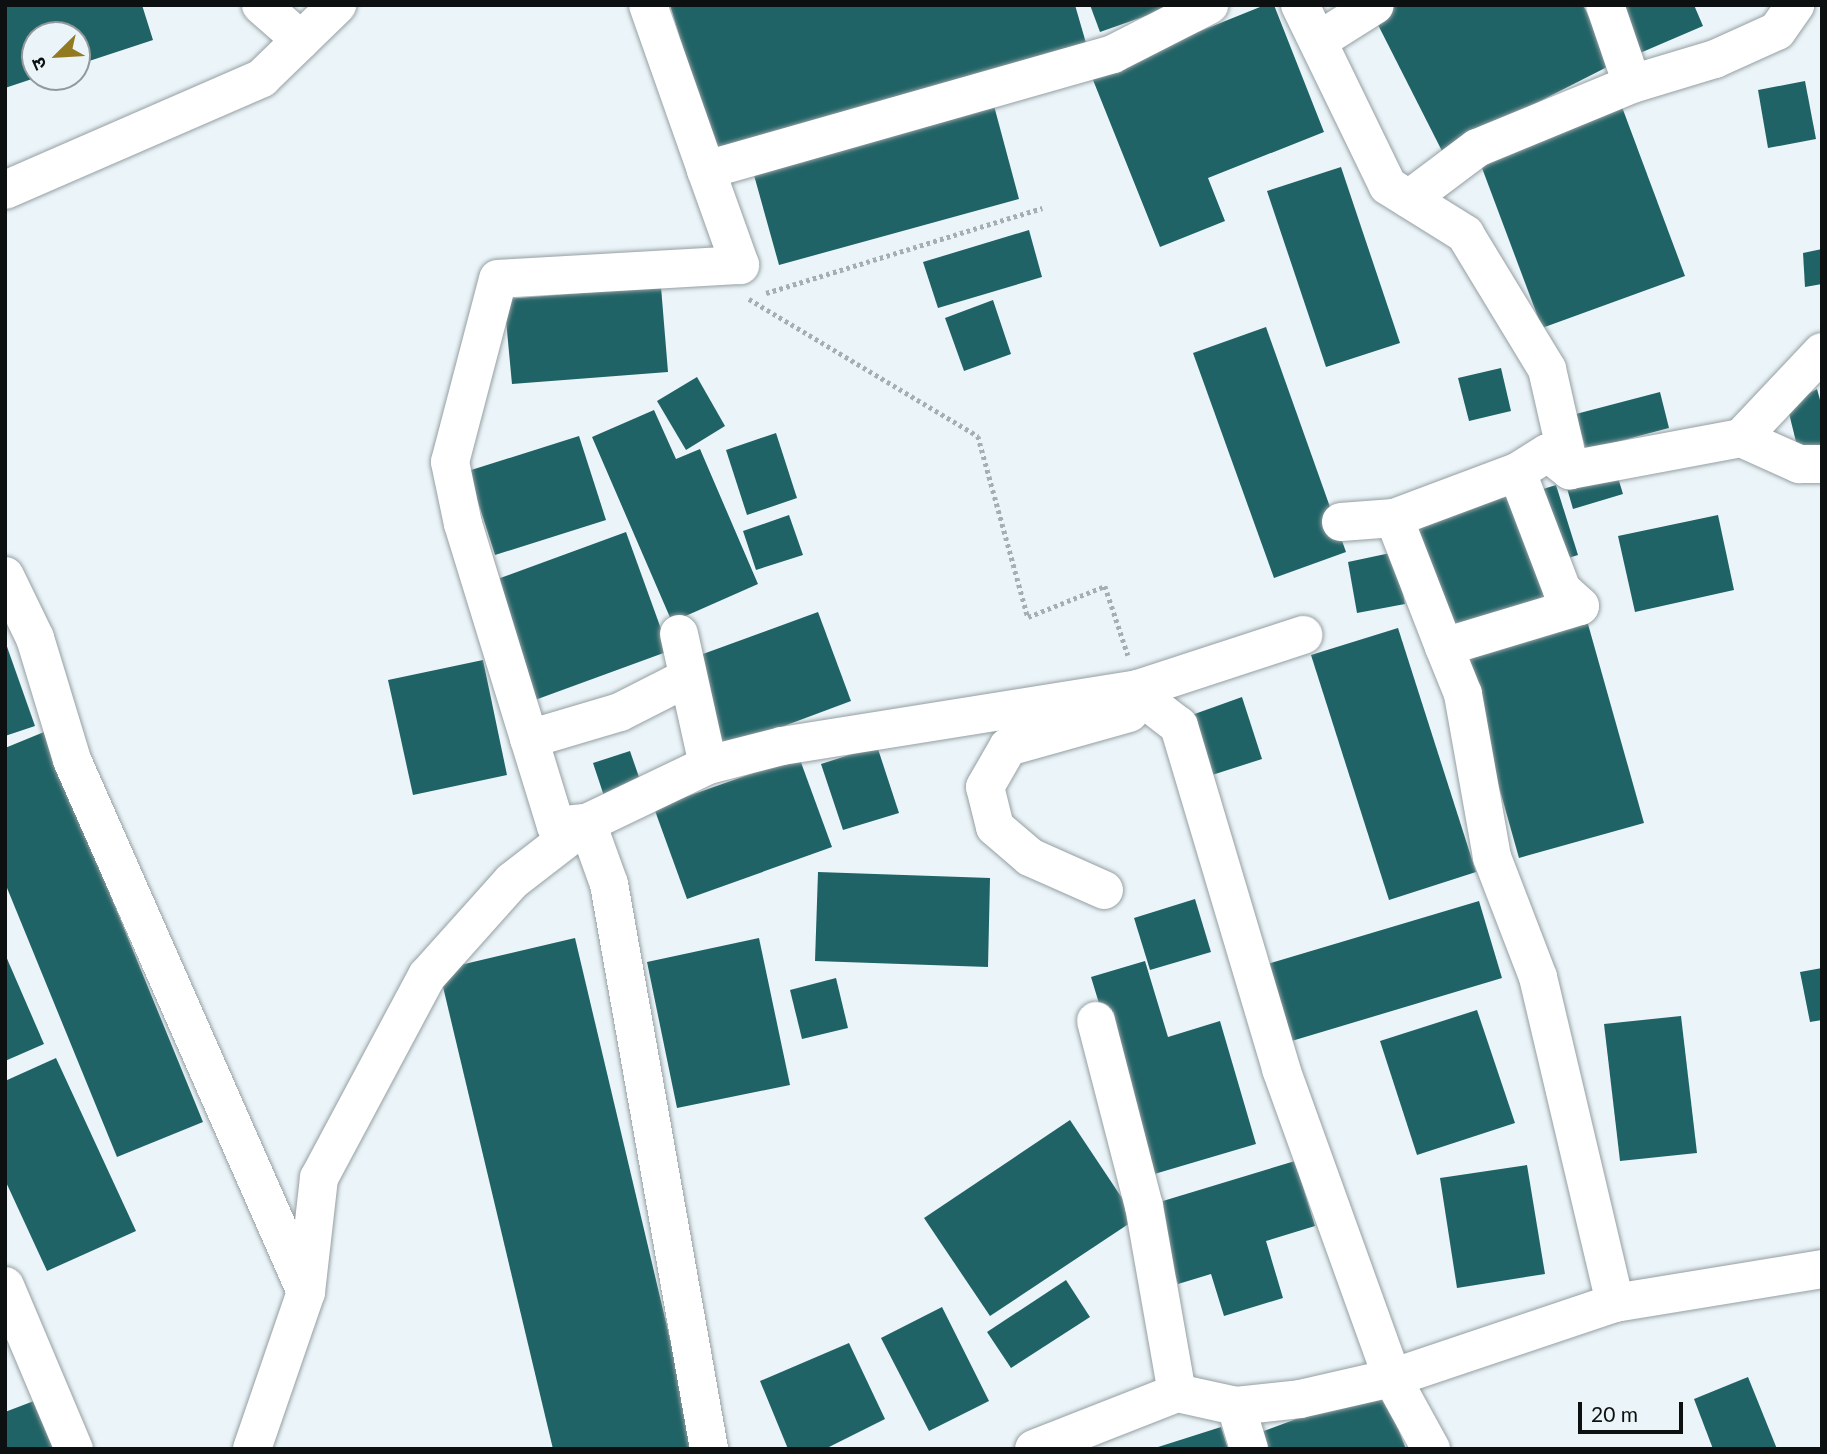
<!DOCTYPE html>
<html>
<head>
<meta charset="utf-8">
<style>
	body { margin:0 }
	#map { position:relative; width:1827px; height:1454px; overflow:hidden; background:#ebf5f9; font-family:Lato,"Noto Sans Devanagari",sans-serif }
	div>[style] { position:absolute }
	.building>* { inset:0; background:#206366 }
	.path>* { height:4.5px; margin-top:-2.25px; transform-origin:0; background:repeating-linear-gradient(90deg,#a6aeb1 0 3.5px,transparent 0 7px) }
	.roads { filter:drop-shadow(0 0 2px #959fa3) drop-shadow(0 0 2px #959fa3) }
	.minor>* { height:38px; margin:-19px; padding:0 19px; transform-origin:19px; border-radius:19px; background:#fff }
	span { translate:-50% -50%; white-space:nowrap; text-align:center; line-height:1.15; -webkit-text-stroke:7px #ebf5f9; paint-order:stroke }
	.frame { position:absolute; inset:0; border:7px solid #0d1011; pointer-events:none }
	.north { position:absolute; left:21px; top:21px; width:70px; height:70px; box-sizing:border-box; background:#ebf5f9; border:2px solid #92999c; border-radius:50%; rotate:246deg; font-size:19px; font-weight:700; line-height:28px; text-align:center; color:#0d1011 }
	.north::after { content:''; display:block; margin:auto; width:24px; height:32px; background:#927a21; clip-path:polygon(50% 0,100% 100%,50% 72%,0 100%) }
	.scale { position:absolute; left:1578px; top:1402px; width:105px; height:32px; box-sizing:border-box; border:4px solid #0d1011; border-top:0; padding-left:9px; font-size:21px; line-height:24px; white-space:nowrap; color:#0d1011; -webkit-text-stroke:5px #ebf5f9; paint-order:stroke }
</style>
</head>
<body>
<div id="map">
	<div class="building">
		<i style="clip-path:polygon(5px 5px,142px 5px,153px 40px,77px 65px,77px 35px,35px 35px,35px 78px,5px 88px)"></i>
		<i style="clip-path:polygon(670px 5px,1075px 5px,1086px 43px,715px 153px)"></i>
		<i style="clip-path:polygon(1090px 5px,1173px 5px,1174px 6px,1100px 32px)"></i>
		<i style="clip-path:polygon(1265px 5px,1274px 5px,1324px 132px,1208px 178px,1225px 221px,1160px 247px,1091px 75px)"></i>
		<i style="clip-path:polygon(1386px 5px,1583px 5px,1613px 64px,1442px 151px,1372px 13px)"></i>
		<i style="clip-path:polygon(1622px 5px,1694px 5px,1703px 26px,1640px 53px)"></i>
		<i style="clip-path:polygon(1805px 81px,1816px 139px,1768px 148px,1758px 90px)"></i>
		<i style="clip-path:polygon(993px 102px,1019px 199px,779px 265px,752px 168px)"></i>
		<i style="clip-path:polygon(1622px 107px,1685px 276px,1542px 328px,1479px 160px)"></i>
		<i style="clip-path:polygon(1341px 167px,1400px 343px,1326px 367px,1267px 191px)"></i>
		<i style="clip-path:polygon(1029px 230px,1042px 277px,938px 308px,923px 262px)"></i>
		<i style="clip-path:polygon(1822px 249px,1822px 284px,1805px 287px,1803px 253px)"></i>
		<i style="clip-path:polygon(661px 287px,668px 372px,512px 384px,504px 299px)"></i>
		<i style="clip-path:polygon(993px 300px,1011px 354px,964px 371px,945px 318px)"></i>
		<i style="clip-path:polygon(1266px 327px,1346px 552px,1274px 578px,1193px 353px)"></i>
		<i style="clip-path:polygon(1501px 368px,1511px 411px,1469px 421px,1458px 378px)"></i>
		<i style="clip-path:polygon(697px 377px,725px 426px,686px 450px,657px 401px)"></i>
		<i style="clip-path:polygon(1817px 389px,1822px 407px,1822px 448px,1798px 450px,1787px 405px)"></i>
		<i style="clip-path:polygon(1660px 392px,1669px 428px,1586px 450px,1576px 414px)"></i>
		<i style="clip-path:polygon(654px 410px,676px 459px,700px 449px,758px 584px,672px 622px,592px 437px)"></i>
		<i style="clip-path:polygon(776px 433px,797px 498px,747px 515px,726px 450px)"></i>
		<i style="clip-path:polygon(579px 436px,606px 520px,495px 555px,468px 471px)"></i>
		<i style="clip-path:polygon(1616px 471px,1623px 494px,1573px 509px,1566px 485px)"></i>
		<i style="clip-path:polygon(1556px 485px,1578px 555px,1562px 560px,1540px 490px)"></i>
		<i style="clip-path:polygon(1513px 492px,1549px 599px,1448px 633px,1412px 526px)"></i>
		<i style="clip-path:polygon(789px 515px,803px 555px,756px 570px,743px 531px)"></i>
		<i style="clip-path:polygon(1718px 515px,1734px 590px,1635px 612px,1618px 536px)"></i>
		<i style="clip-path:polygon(626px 532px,669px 651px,535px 700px,492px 581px)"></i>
		<i style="clip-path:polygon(1395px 552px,1405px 604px,1357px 613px,1348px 562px)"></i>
		<i style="clip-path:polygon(818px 612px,851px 701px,725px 748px,692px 658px)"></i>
		<i style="clip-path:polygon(1586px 617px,1644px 823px,1519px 858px,1461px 652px)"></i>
		<i style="clip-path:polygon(1398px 628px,1476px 872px,1389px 900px,1311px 655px)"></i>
		<i style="clip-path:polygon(5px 641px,35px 726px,5px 736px)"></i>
		<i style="clip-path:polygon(483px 660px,507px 775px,413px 795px,388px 680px)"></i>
		<i style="clip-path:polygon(1242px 697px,1262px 759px,1209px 776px,1189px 716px)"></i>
		<i style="clip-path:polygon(44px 732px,203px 1122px,117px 1157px,5px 883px,5px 748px)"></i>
		<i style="clip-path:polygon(877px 746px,899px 813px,843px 830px,821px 764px)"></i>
		<i style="clip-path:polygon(630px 751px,641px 783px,604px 796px,593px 763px)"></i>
		<i style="clip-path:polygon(799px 757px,832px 847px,687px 899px,654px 808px)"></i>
		<i style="clip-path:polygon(818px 872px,990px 878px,988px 967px,815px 961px)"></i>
		<i style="clip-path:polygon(1195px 899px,1211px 952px,1150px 970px,1134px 918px)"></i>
		<i style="clip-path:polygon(1479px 901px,1502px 978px,1285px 1043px,1261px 966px)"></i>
		<i style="clip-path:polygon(575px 938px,696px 1449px,553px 1449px,439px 970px)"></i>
		<i style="clip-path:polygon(759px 938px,790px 1085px,677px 1108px,647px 962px)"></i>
		<i style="clip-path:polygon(5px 954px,44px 1044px,5px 1061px)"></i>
		<i style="clip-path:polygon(1145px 961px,1168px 1037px,1220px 1021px,1256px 1144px,1151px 1175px,1091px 977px)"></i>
		<i style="clip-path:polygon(1822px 968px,1822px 1020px,1810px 1022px,1800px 972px)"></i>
		<i style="clip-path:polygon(836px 978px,848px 1028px,802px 1039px,790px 990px)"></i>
		<i style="clip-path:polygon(1477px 1010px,1515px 1123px,1417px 1155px,1380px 1041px)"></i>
		<i style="clip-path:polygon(1681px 1016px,1697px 1153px,1620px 1161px,1604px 1024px)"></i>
		<i style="clip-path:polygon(56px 1058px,136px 1231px,47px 1271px,5px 1180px,5px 1081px)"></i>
		<i style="clip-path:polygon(1070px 1120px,1136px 1219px,990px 1316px,924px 1218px)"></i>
		<i style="clip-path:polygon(1295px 1161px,1315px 1226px,1266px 1241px,1283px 1298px,1224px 1316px,1211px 1274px,1178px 1284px,1153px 1204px)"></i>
		<i style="clip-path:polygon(1527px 1165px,1545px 1274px,1457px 1288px,1440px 1178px)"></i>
		<i style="clip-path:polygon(1066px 1280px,1090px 1317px,1011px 1368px,987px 1332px)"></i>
		<i style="clip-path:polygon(942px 1307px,989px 1401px,929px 1431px,881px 1338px)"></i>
		<i style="clip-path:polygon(849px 1343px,885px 1419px,825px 1449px,788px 1449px,760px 1381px)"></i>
		<i style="clip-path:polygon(1748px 1377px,1777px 1449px,1713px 1449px,1694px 1399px)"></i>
		<i style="clip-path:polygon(1382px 1387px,1406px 1449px,1258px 1449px,1253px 1435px)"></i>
		<i style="clip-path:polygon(47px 1396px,67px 1449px,5px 1449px,5px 1412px)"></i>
		<i style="clip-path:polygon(1221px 1427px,1228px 1449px,1155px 1449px,1155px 1448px)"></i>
	</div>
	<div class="path">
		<i style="left:766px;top:293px;width:289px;rotate:-17.1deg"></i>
		<i style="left:749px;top:299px;width:267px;rotate:30.9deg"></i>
		<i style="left:978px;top:436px;width:188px;rotate:74.6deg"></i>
		<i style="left:1028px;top:617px;width:83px;rotate:-21.9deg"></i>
		<i style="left:1105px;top:586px;width:73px;rotate:71.6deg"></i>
	</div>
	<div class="roads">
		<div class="minor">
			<i style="left:261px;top:5px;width:53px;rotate:41.2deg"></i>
			<i style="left:648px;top:5px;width:175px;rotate:70.6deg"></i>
			<i style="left:706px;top:170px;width:423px;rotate:-15.9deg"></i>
			<i style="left:1113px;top:54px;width:108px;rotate:-27deg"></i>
			<i style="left:1300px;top:5px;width:201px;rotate:64.1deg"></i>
			<i style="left:1388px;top:186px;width:91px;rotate:31.9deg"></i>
			<i style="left:1465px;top:234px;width:158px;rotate:58.7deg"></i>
			<i style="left:1547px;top:369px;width:104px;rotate:77.2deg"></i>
			<i style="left:1605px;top:5px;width:83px;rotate:71.1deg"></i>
			<i style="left:1318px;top:41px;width:67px;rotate:-32.3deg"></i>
			<i style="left:706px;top:170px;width:101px;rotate:70.3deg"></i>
			<i style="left:740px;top:265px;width:242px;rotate:176.7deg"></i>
			<i style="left:498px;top:279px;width:189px;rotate:104.7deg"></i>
			<i style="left:450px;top:462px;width:63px;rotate:78.2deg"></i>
			<i style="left:463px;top:524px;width:316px;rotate:72.9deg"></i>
			<i style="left:556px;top:826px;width:31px;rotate:-6deg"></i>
			<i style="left:587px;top:823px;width:65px;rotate:70.2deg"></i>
			<i style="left:609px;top:884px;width:574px;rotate:79.96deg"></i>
			<i style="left:5px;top:190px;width:280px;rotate:-23.5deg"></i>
			<i style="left:262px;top:78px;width:105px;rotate:-44.2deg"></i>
			<i style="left:1409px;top:199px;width:85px;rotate:-36.9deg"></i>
			<i style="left:1477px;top:148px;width:168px;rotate:-22.4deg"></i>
			<i style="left:1632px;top:84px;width:87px;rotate:-16.8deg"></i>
			<i style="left:1715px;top:59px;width:68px;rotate:-24.3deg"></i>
			<i style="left:1777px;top:31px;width:32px;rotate:-55deg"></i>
			<i style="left:1741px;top:438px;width:118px;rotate:-46.7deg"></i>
			<i style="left:1394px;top:518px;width:138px;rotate:68.8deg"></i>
			<i style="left:1341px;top:522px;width:53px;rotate:-4.3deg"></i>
			<i style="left:1394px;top:518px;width:131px;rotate:-20.5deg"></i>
			<i style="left:5px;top:576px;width:69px;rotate:64.2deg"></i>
			<i style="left:35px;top:638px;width:127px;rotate:73.1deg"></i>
			<i style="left:72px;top:760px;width:581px;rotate:66.26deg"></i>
			<i style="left:306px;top:1292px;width:166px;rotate:109deg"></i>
			<i style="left:679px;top:634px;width:134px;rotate:77.5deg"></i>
			<i style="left:1138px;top:689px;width:7px;rotate:74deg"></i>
			<i style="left:1140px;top:696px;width:49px;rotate:37.6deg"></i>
			<i style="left:1179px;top:726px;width:358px;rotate:73.4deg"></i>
			<i style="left:1281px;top:1069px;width:328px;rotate:70.2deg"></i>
			<i style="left:1392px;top:1378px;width:81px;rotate:61.2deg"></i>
			<i style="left:529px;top:739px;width:95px;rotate:-16.5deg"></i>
			<i style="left:620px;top:712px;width:75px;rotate:-26.9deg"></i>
			<i style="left:1104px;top:890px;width:81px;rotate:-156deg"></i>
			<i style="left:1030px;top:857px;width:46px;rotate:-139.4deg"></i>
			<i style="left:995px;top:827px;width:41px;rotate:-104deg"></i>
			<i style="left:985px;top:787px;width:46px;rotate:-60.1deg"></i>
			<i style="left:1008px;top:747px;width:126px;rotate:-15.7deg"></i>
			<i style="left:1096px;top:1021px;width:191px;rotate:75.5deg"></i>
			<i style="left:1144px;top:1206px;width:190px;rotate:80deg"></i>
			<i style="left:5px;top:1286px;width:177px;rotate:67.1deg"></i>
			<i style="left:306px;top:1292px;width:115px;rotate:-83.5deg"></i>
			<i style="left:319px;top:1178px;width:229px;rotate:-61.9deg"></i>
			<i style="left:427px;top:976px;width:127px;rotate:-48.2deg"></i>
			<i style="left:512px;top:881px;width:95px;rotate:-37.7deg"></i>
			<i style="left:587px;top:823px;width:134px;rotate:-25.6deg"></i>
			<i style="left:708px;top:765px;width:76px;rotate:-14.4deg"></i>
			<i style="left:782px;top:746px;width:361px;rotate:-9.1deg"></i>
			<i style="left:1138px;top:689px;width:174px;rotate:-18.1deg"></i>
			<i style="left:1615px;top:1303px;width:335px;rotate:-103.3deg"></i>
			<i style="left:1538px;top:977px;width:129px;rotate:-111deg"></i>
			<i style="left:1492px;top:857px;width:166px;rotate:-100.1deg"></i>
			<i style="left:1463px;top:694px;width:51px;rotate:-112deg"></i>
			<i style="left:1444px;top:647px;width:142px;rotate:-16.8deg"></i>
			<i style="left:1580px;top:606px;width:24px;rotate:-138deg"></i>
			<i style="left:1562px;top:590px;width:126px;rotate:-110.9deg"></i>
			<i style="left:1517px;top:472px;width:36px;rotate:-32deg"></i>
			<i style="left:1548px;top:453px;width:28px;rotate:38deg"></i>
			<i style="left:1570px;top:470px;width:174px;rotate:-10.6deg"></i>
			<i style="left:1741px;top:438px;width:64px;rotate:24.1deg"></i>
			<i style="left:1799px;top:464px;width:23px"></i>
			<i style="left:1236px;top:1406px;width:45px;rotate:73.2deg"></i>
			<i style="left:1034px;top:1449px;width:154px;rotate:-21.4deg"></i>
			<i style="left:1177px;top:1393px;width:60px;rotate:12.4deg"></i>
			<i style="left:1236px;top:1406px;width:64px;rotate:-6.2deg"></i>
			<i style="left:1300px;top:1399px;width:94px;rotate:-12.9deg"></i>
			<i style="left:1392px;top:1378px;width:235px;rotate:-18.6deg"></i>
			<i style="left:1615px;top:1303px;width:210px;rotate:-9.3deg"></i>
		</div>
	</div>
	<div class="frame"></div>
	<div class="north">उ</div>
	<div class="scale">20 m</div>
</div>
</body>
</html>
